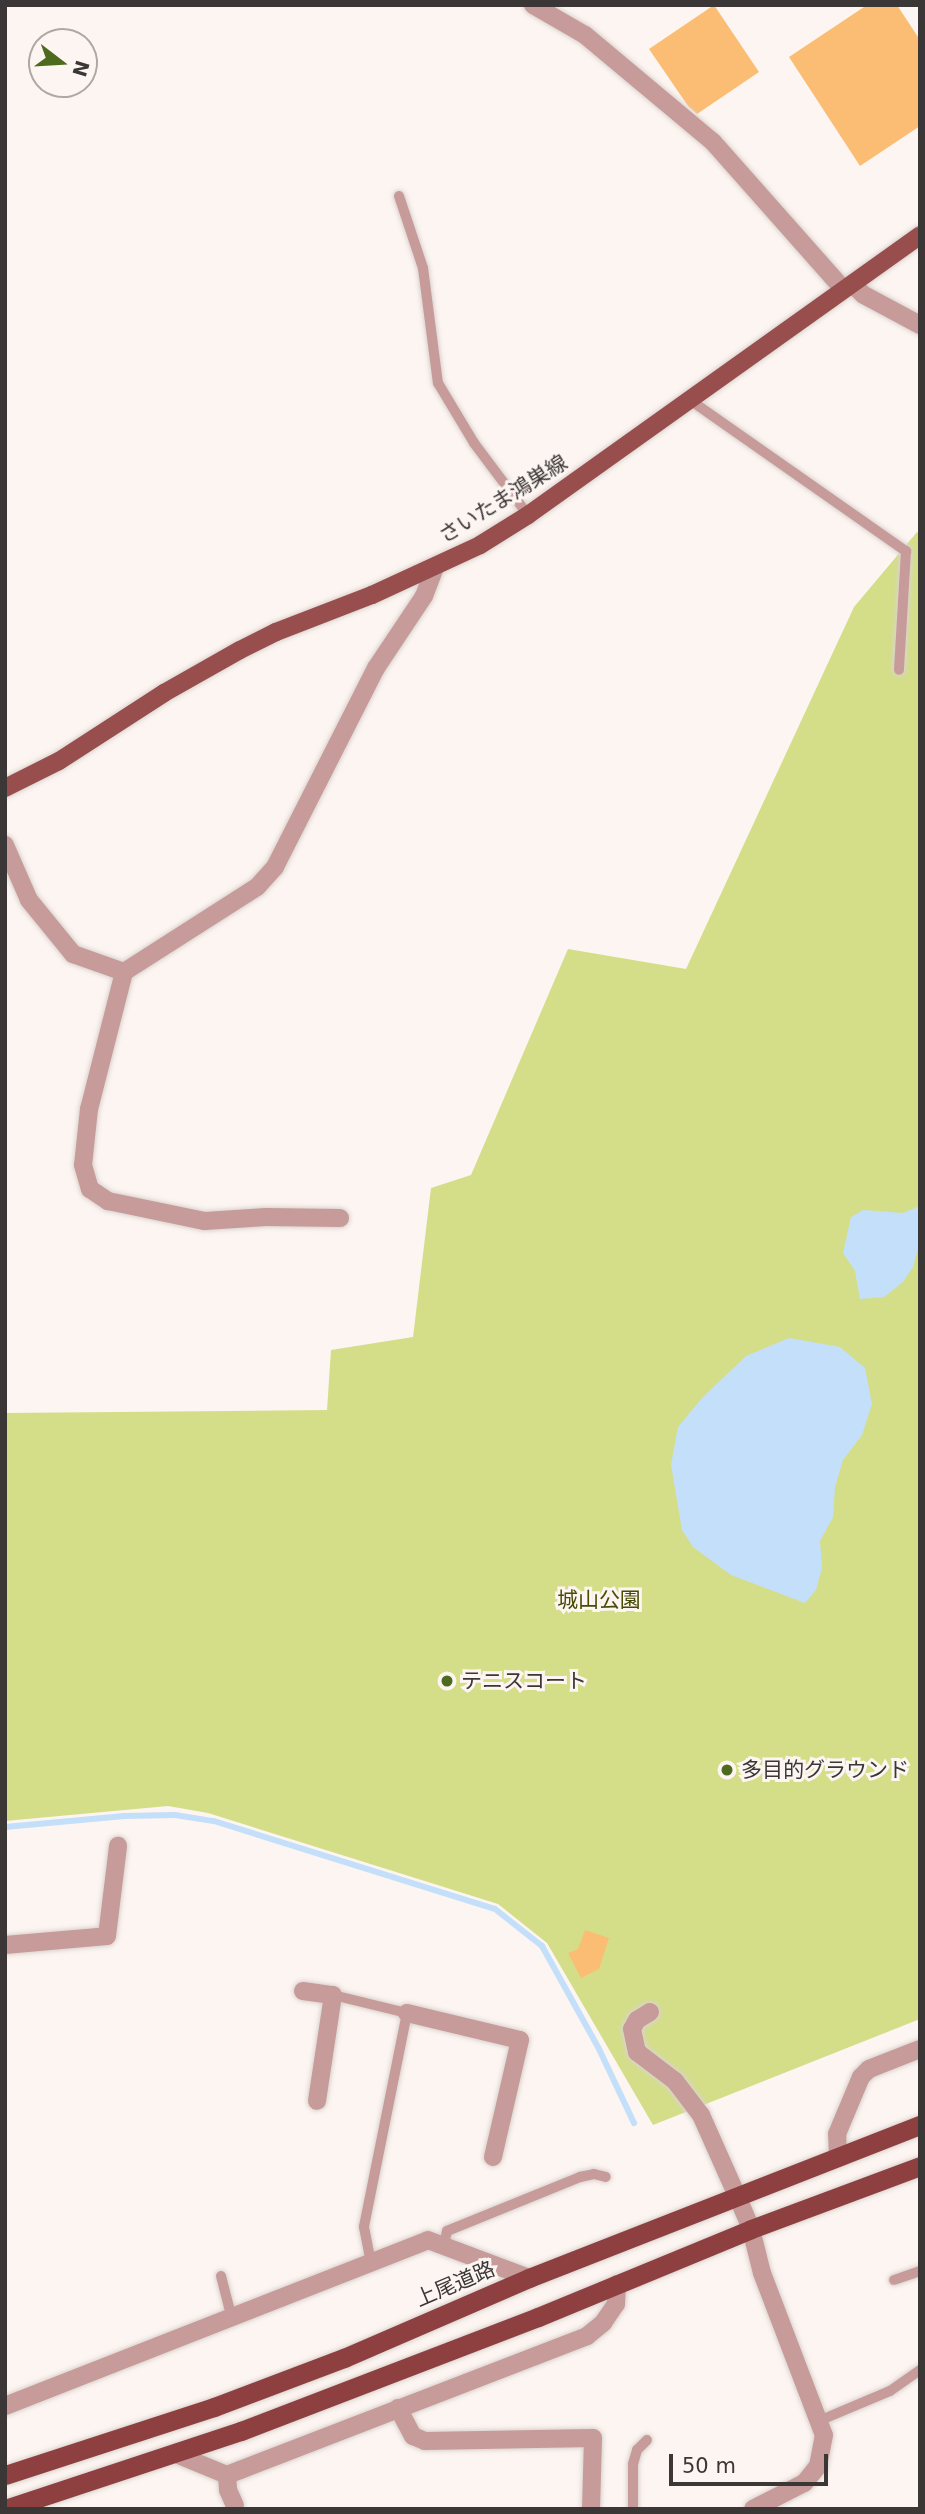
<!DOCTYPE html>
<html>
<head>
<meta charset="utf-8">
<style>
	body { margin:0 }
	#map { position:relative; width:925px; height:2514px; overflow:hidden; background:#fdf5f1; font-family:"DejaVu Sans","Noto Sans JP",sans-serif }
	div>[style] { position:absolute }
	.green>* { inset:0; background:#d4de89 }
	.water>* { inset:0; background:#c4dff9 }
	.stream>* { height:6px; margin:-3px; padding:0 3px; transform-origin:3px; border-radius:3px; background:#c4dff9 }
	.building>* { inset:0; background:#fbbd74 }
	.roads { filter:drop-shadow(0 0 2px #dad3cf) drop-shadow(0 0 2px #dad3cf) }
	.service>* { height:10px; margin:-5px; padding:0 5px; transform-origin:5px; border-radius:5px; background:#c79b99 }
	.minor>* { height:18px; margin:-9px; padding:0 9px; transform-origin:9px; border-radius:9px; background:#c79b99 }
	.tertiary>* { height:18px; margin:-9px; padding:0 9px; transform-origin:9px; border-radius:9px; background:#c79b99 }
	.primary>* { height:18px; margin:-9px; padding:0 9px; transform-origin:9px; border-radius:9px; background:#974e4d }
	.trunk>* { height:19px; margin:-9.5px; padding:0 9.5px; transform-origin:9.5px; border-radius:9.5px; background:#8e3f40 }
	.dots>* { width:19px; height:19px; translate:-50% -50%; box-sizing:border-box; border:4px solid #fdf5f1; border-radius:50% }
	span { translate:-50% -50%; white-space:nowrap; text-align:center; line-height:1.15; -webkit-text-stroke:6px #fdf5f1; paint-order:stroke }
	.street-label { font-size:21px; color:#3a3736 }
	.park-label { font-size:21px; color:#474c04 }
	.poi-label { font-size:21px; color:#3a3736 }
	.left { translate:0 -50%; text-align:left }
	.frame { position:absolute; inset:0; border:7px solid #3a3736; pointer-events:none }
	.north { position:absolute; left:28px; top:28px; width:70px; height:70px; box-sizing:border-box; background:#fdf5f1; border:2px solid #afa9a6; border-radius:50%; rotate:107deg; font-size:19px; font-weight:700; line-height:28px; text-align:center; color:#3a3736 }
	.north::after { content:''; display:block; margin:auto; width:24px; height:32px; background:#4d6a1e; clip-path:polygon(50% 0,100% 100%,50% 72%,0 100%) }
	.scale { position:absolute; left:669px; top:2454px; width:159px; height:32px; box-sizing:border-box; border:4px solid #3a3736; border-top:0; padding-left:9px; font-size:21px; line-height:24px; white-space:nowrap; color:#3a3736; -webkit-text-stroke:5px #fdf5f1; paint-order:stroke }
</style>
</head>
<body>
<div id="map">
	<div class="green">
		<i style="clip-path:polygon(917px 532px,920px 534px,920px 2019px,653px 2125px,547px 1943px,498px 1904px,208px 1813px,168px 1806px,5px 1821px,5px 1413px,327px 1410px,331px 1350px,413px 1337px,431px 1188px,471px 1175px,568px 949px,686px 969px,854px 607px)"></i>
	</div>
	<div class="water">
		<i style="clip-path:polygon(920px 1206px,920px 1240px,913px 1267px,903px 1282px,884px 1297px,860px 1299px,855px 1271px,843px 1253px,851px 1217px,863px 1210px,903px 1213px)"></i>
		<i style="clip-path:polygon(789px 1338px,840px 1347px,865px 1368px,872px 1404px,862px 1435px,843px 1460px,835px 1487px,833px 1517px,820px 1541px,822px 1568px,816px 1590px,805px 1603px,731px 1575px,693px 1547px,682px 1530px,671px 1465px,678px 1427px,702px 1398px,746px 1356px)"></i>
	</div>
	<div class="stream">
		<i style="left:5px;top:1827px;width:120px;rotate:-5.3deg"></i>
		<i style="left:124px;top:1816px;width:51px;rotate:-1.1deg"></i>
		<i style="left:175px;top:1815px;width:39px;rotate:9deg"></i>
		<i style="left:214px;top:1821px;width:294px;rotate:17.4deg"></i>
		<i style="left:495px;top:1909px;width:60px;rotate:38.2deg"></i>
		<i style="left:542px;top:1946px;width:118px;rotate:61deg"></i>
		<i style="left:599px;top:2049px;width:82px;rotate:64.7deg"></i>
	</div>
	<div class="building">
		<i style="clip-path:polygon(714px 5px,759px 72px,697px 114px,688px 106px,649px 49px)"></i>
		<i style="clip-path:polygon(867px 5px,897px 5px,920px 40px,920px 126px,860px 166px,789px 57px)"></i>
		<i style="clip-path:polygon(585px 1930px,609px 1938px,599px 1969px,581px 1978px,568px 1953px,578px 1949px)"></i>
	</div>
	<div class="roads">
		<div class="service">
			<i style="left:399px;top:196px;width:76px;rotate:71.6deg"></i>
			<i style="left:423px;top:268px;width:116px;rotate:82.6deg"></i>
			<i style="left:438px;top:383px;width:70px;rotate:59deg"></i>
			<i style="left:474px;top:443px;width:90px;rotate:53.1deg"></i>
			<i style="left:690px;top:400px;width:264px;rotate:35deg"></i>
			<i style="left:906px;top:551px;width:119px;rotate:93.4deg"></i>
			<i style="left:333px;top:1995px;width:76px;rotate:13.7deg"></i>
			<i style="left:407px;top:2013px;width:218px;rotate:101.4deg"></i>
			<i style="left:364px;top:2227px;width:37px;rotate:79deg"></i>
			<i style="left:444px;top:2245px;width:14px;rotate:-78deg"></i>
			<i style="left:447px;top:2231px;width:144px;rotate:-22.1deg"></i>
			<i style="left:580px;top:2177px;width:14px;rotate:-12deg"></i>
			<i style="left:594px;top:2174px;width:12px;rotate:14deg"></i>
			<i style="left:221px;top:2276px;width:40px;rotate:75.6deg"></i>
			<i style="left:894px;top:2280px;width:28px;rotate:-19deg"></i>
			<i style="left:821px;top:2420px;width:75px;rotate:-22.8deg"></i>
			<i style="left:890px;top:2391px;width:37px;rotate:-35deg"></i>
			<i style="left:633px;top:2509px;width:45px;rotate:-90deg"></i>
			<i style="left:633px;top:2464px;width:15px;rotate:-74deg"></i>
			<i style="left:637px;top:2450px;width:14px;rotate:-45deg"></i>
		</div>
		<div class="minor">
			<i style="left:533px;top:5px;width:60px;rotate:30deg"></i>
			<i style="left:585px;top:35px;width:167px;rotate:39.9deg"></i>
			<i style="left:713px;top:142px;width:196px;rotate:48.5deg"></i>
			<i style="left:852px;top:284px;width:16px;rotate:43deg"></i>
			<i style="left:864px;top:295px;width:64px;rotate:28.2deg"></i>
			<i style="left:5px;top:845px;width:60px;rotate:66.4deg"></i>
			<i style="left:29px;top:900px;width:70px;rotate:50.8deg"></i>
			<i style="left:73px;top:954px;width:54px;rotate:19.4deg"></i>
			<i style="left:124px;top:972px;width:158px;rotate:-32.6deg"></i>
			<i style="left:257px;top:887px;width:27px;rotate:-48deg"></i>
			<i style="left:275px;top:867px;width:223px;rotate:-63.1deg"></i>
			<i style="left:376px;top:668px;width:87px;rotate:-56.3deg"></i>
			<i style="left:424px;top:596px;width:30px;rotate:-69deg"></i>
			<i style="left:124px;top:972px;width:141px;rotate:104.3deg"></i>
			<i style="left:89px;top:1109px;width:56px;rotate:96.1deg"></i>
			<i style="left:83px;top:1165px;width:25px;rotate:74deg"></i>
			<i style="left:90px;top:1189px;width:22px;rotate:34deg"></i>
			<i style="left:108px;top:1201px;width:99px;rotate:11.7deg"></i>
			<i style="left:205px;top:1221px;width:61px;rotate:-3.8deg"></i>
			<i style="left:266px;top:1217px;width:74px;rotate:0.8deg"></i>
			<i style="left:5px;top:1945px;width:102px;rotate:-5deg"></i>
			<i style="left:107px;top:1936px;width:91px;rotate:-83deg"></i>
			<i style="left:303px;top:1991px;width:30px;rotate:8deg"></i>
			<i style="left:333px;top:1995px;width:107px;rotate:98.6deg"></i>
			<i style="left:650px;top:2012px;width:15px;rotate:148deg"></i>
			<i style="left:637px;top:2020px;width:10px;rotate:119deg"></i>
			<i style="left:632px;top:2029px;width:24px;rotate:78deg"></i>
			<i style="left:637px;top:2052px;width:48px;rotate:37.3deg"></i>
			<i style="left:675px;top:2081px;width:43px;rotate:52.6deg"></i>
			<i style="left:701px;top:2115px;width:91px;rotate:66deg"></i>
			<i style="left:407px;top:2013px;width:116px;rotate:13.4deg"></i>
			<i style="left:520px;top:2040px;width:120px;rotate:103deg"></i>
			<i style="left:838px;top:2158px;width:24px;rotate:-92deg"></i>
			<i style="left:837px;top:2134px;width:62px;rotate:-67.2deg"></i>
			<i style="left:861px;top:2077px;width:11px;rotate:-45deg"></i>
			<i style="left:869px;top:2069px;width:55px;rotate:-21.4deg"></i>
			<i style="left:5px;top:2406px;width:454px;rotate:-21.4deg"></i>
			<i style="left:428px;top:2240px;width:108px;rotate:20.6deg"></i>
			<i style="left:398px;top:2408px;width:32px;rotate:62deg"></i>
			<i style="left:413px;top:2436px;width:13px;rotate:23deg"></i>
			<i style="left:425px;top:2441px;width:168px;rotate:-1deg"></i>
			<i style="left:593px;top:2438px;width:71px;rotate:91.6deg"></i>
			<i style="left:176px;top:2454px;width:55px;rotate:22.4deg"></i>
			<i style="left:227px;top:2475px;width:14px;rotate:-21deg"></i>
			<i style="left:240px;top:2470px;width:372px;rotate:-21.1deg"></i>
			<i style="left:587px;top:2336px;width:21px;rotate:-39deg"></i>
			<i style="left:603px;top:2323px;width:23px;rotate:-56deg"></i>
			<i style="left:616px;top:2304px;width:20px;rotate:-87deg"></i>
			<i style="left:227px;top:2475px;width:15px;rotate:86deg"></i>
			<i style="left:228px;top:2490px;width:17px;rotate:66deg"></i>
		</div>
		<div class="tertiary">
			<i style="left:738px;top:2198px;width:34px;rotate:67deg"></i>
			<i style="left:751px;top:2229px;width:45px;rotate:76deg"></i>
			<i style="left:762px;top:2273px;width:173px;rotate:69.1deg"></i>
			<i style="left:824px;top:2435px;width:32px;rotate:101deg"></i>
			<i style="left:818px;top:2466px;width:22px;rotate:129deg"></i>
			<i style="left:804px;top:2483px;width:57px;rotate:153deg"></i>
		</div>
		<div class="primary">
			<i style="left:5px;top:788px;width:60px;rotate:-26.6deg"></i>
			<i style="left:59px;top:761px;width:125px;rotate:-32.9deg"></i>
			<i style="left:164px;top:693px;width:87px;rotate:-29.5deg"></i>
			<i style="left:240px;top:650px;width:40px;rotate:-26.6deg"></i>
			<i style="left:276px;top:632px;width:103px;rotate:-21.1deg"></i>
			<i style="left:372px;top:595px;width:119px;rotate:-24.8deg"></i>
			<i style="left:480px;top:545px;width:57px;rotate:-32deg"></i>
			<i style="left:528px;top:515px;width:482px;rotate:-35.5deg"></i>
		</div>
		<div class="trunk">
			<i style="left:5px;top:2475px;width:220px;rotate:-18deg"></i>
			<i style="left:214px;top:2407px;width:139px;rotate:-20.7deg"></i>
			<i style="left:344px;top:2358px;width:202px;rotate:-23.4deg"></i>
			<i style="left:529px;top:2278px;width:420px;rotate:-21.4deg"></i>
			<i style="left:5px;top:2509px;width:249px;rotate:-18.3deg"></i>
			<i style="left:241px;top:2431px;width:318px;rotate:-21deg"></i>
			<i style="left:538px;top:2317px;width:230px;rotate:-22.4deg"></i>
			<i style="left:751px;top:2229px;width:180px;rotate:-20.4deg"></i>
		</div>
	</div>
	<div class="dots">
		<i style="left:447px;top:1681px;background:#4d6a1e"></i>
		<i style="left:727px;top:1770px;background:#4d6a1e"></i>
	</div>
	<div class="street-label">
		<span style="left:503px;top:499px;rotate:-32deg">さいたま鴻巣線</span>
		<span style="left:455px;top:2284px;rotate:-23deg">上尾道路</span>
	</div>
	<div class="park-label">
		<span style="left:599px;top:1600px">城山公園</span>
	</div>
	<div class="poi-label">
		<span class="left" style="left:461px;top:1681px">テニスコート</span>
		<span class="left" style="left:741px;top:1770px">多目的グラウンド</span>
	</div>
	<div class="frame"></div>
	<div class="north">N</div>
	<div class="scale">50 m</div>
</div>
</body>
</html>
